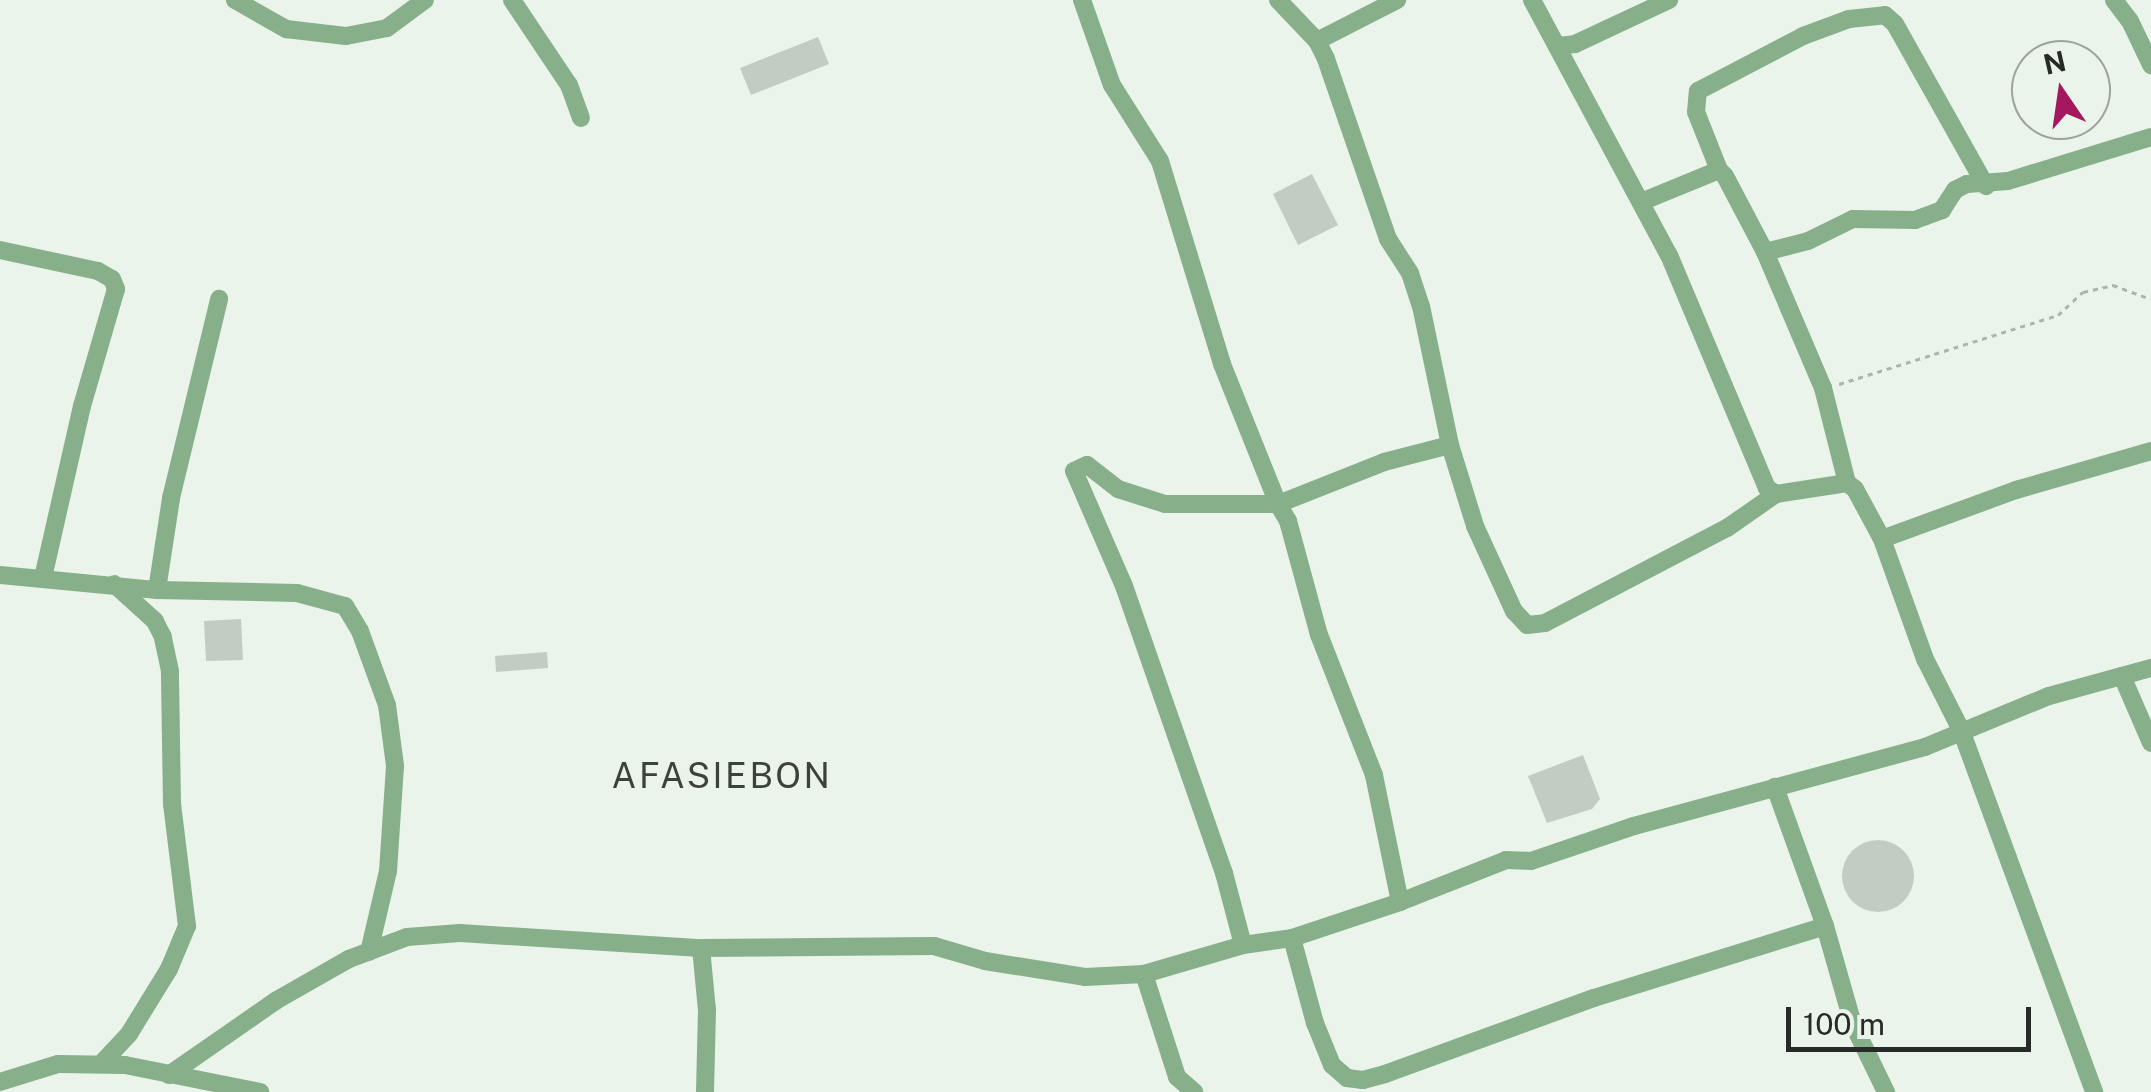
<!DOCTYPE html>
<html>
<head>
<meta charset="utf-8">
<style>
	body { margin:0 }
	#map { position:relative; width:2151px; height:1092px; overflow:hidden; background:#eaf4ea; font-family:"Public Sans",sans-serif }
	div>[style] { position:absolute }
	.building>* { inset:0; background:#c2ccc2 }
	.round { border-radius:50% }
	.path>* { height:2.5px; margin-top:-1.25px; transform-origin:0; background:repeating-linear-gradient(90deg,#acb5ac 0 5px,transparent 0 10px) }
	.minor>* { height:18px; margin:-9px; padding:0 9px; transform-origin:9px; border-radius:9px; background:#87b08a }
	span { translate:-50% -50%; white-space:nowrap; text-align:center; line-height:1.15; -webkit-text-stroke:8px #eaf4ea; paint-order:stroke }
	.quarter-label { font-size:35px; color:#3a423a; letter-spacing:2.5px }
	.north { position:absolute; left:2011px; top:40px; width:100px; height:100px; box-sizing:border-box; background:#eaf4ea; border:2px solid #9ca49c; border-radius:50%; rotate:347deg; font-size:28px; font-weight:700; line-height:40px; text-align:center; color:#272b27 }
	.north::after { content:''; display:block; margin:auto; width:35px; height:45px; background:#a4185f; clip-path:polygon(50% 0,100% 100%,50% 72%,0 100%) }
	.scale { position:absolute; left:1786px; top:1007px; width:245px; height:45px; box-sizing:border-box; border:5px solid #272b27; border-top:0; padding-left:12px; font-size:30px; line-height:35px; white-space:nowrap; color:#272b27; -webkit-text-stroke:8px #eaf4ea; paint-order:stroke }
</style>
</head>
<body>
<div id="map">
	<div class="building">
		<i style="clip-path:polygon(818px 37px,829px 64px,751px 95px,740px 68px)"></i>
		<i style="clip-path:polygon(1312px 174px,1338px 225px,1298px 245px,1273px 194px)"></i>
		<i style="clip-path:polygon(241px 619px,243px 660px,206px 661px,204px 621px)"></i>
		<i style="clip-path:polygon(547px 652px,548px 668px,496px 672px,495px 656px)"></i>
		<i style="clip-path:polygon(1583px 755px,1600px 799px,1592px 809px,1547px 823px,1528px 776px)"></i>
		<i class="round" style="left:1842px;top:840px;width:72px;height:72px"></i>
	</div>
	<div class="path">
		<i style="left:1839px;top:384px;width:230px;rotate:-17.5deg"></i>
		<i style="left:2058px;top:315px;width:34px;rotate:-43deg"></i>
		<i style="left:2083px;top:292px;width:31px;rotate:-13deg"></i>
		<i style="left:2113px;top:285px;width:40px;rotate:20.2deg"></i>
	</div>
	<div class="minor">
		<i style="left:235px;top:0;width:59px;rotate:29.6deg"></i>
		<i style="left:286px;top:29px;width:60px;rotate:6.7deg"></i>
		<i style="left:346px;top:36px;width:42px;rotate:-11deg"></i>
		<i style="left:387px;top:28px;width:47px;rotate:-36.4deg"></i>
		<i style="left:512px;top:0;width:102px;rotate:56.2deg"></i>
		<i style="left:569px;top:85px;width:35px;rotate:70deg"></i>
		<i style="left:1082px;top:0;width:90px;rotate:70.6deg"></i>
		<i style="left:1112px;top:85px;width:90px;rotate:57.7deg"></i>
		<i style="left:1160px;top:161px;width:212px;rotate:73deg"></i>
		<i style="left:1222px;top:364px;width:151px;rotate:68.2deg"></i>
		<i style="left:1278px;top:504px;width:113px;rotate:180deg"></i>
		<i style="left:1165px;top:504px;width:49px;rotate:-162.3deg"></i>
		<i style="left:1118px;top:489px;width:39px;rotate:-142deg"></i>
		<i style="left:1087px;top:465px;width:14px;rotate:155deg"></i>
		<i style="left:1074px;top:471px;width:125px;rotate:66.5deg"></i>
		<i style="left:1124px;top:586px;width:304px;rotate:70.8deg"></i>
		<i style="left:1224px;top:873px;width:74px;rotate:75.2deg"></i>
		<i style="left:1278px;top:0;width:57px;rotate:46.4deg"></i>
		<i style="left:1317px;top:41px;width:20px;rotate:63deg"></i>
		<i style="left:1326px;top:59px;width:190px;rotate:71deg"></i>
		<i style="left:1388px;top:239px;width:40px;rotate:57.1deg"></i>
		<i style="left:1410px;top:273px;width:35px;rotate:72deg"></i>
		<i style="left:1421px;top:306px;width:142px;rotate:78.2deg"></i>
		<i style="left:1450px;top:445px;width:85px;rotate:72.8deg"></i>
		<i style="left:1475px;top:526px;width:94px;rotate:65.4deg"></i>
		<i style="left:1514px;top:611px;width:19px;rotate:47deg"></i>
		<i style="left:1527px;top:625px;width:18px;rotate:-6deg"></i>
		<i style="left:1545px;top:623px;width:205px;rotate:-27.6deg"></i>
		<i style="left:1727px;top:528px;width:60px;rotate:-34.8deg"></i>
		<i style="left:1532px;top:0;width:289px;rotate:61.8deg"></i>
		<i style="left:1669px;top:255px;width:253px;rotate:67.2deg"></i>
		<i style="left:1767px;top:488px;width:11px;rotate:34deg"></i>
		<i style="left:1776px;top:494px;width:72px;rotate:-8.8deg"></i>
		<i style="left:1847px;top:483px;width:10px;rotate:37deg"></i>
		<i style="left:1855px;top:489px;width:57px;rotate:61.6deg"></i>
		<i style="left:1882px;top:539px;width:127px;rotate:70.3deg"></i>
		<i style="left:1925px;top:659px;width:80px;rotate:63.1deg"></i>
		<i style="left:1961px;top:730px;width:386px;rotate:69.8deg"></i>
		<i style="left:2114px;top:0;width:26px;rotate:53deg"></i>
		<i style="left:2130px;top:21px;width:49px;rotate:64.5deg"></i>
		<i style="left:1317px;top:41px;width:90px;rotate:-27.1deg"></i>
		<i style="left:1557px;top:46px;width:18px;rotate:-6deg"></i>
		<i style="left:1575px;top:44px;width:104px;rotate:-25.1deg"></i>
		<i style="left:1719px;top:170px;width:62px;rotate:-111.6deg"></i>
		<i style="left:1696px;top:112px;width:21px;rotate:-85deg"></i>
		<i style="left:1698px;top:91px;width:119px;rotate:-27.6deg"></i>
		<i style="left:1803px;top:36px;width:49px;rotate:-20.3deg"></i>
		<i style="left:1849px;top:19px;width:36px;rotate:-6deg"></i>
		<i style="left:1885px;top:15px;width:13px;rotate:42deg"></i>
		<i style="left:1895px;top:24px;width:186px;rotate:60.7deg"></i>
		<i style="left:1641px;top:202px;width:84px;rotate:-22.3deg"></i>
		<i style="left:1719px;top:170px;width:8px;rotate:45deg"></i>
		<i style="left:1725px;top:176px;width:86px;rotate:62.2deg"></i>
		<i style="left:1765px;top:252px;width:148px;rotate:66.9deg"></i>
		<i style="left:1823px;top:388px;width:98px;rotate:75.8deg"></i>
		<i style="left:0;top:250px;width:100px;rotate:12.1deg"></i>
		<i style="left:98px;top:271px;width:16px;rotate:30deg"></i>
		<i style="left:112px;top:279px;width:11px;rotate:68deg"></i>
		<i style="left:116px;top:289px;width:122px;rotate:106.2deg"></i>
		<i style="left:82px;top:406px;width:175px;rotate:102.8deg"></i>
		<i style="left:1765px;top:252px;width:44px;rotate:-14.3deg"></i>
		<i style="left:1808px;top:241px;width:50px;rotate:-26.1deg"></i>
		<i style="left:1853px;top:219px;width:62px;rotate:0.9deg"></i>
		<i style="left:1915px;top:220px;width:29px;rotate:-20deg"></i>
		<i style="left:1942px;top:210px;width:24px;rotate:-57deg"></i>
		<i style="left:1955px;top:190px;width:13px;rotate:-27deg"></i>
		<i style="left:1967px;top:184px;width:41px;rotate:-4.2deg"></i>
		<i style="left:2008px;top:181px;width:150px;rotate:-17.1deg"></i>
		<i style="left:1882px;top:539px;width:143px;rotate:-20.1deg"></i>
		<i style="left:2016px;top:490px;width:141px;rotate:-16.1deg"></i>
		<i style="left:0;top:575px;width:158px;rotate:5.5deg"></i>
		<i style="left:157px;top:590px;width:140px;rotate:1.2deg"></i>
		<i style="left:297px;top:593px;width:50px;rotate:15.2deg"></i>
		<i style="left:345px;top:606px;width:29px;rotate:59deg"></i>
		<i style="left:360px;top:631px;width:79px;rotate:70deg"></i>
		<i style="left:387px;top:705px;width:62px;rotate:82.5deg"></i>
		<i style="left:395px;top:766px;width:105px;rotate:93.8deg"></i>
		<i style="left:388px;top:871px;width:83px;rotate:103.2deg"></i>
		<i style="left:157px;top:590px;width:93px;rotate:-81.3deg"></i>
		<i style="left:171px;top:498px;width:205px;rotate:-76.4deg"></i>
		<i style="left:2122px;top:676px;width:73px;rotate:66.6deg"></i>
		<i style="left:1400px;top:902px;width:130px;rotate:-101.6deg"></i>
		<i style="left:1374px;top:775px;width:150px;rotate:-111.4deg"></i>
		<i style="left:1319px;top:635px;width:118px;rotate:-105.2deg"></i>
		<i style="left:1288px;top:521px;width:20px;rotate:-120deg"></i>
		<i style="left:1278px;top:504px;width:114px;rotate:-21.6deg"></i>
		<i style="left:1384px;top:462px;width:68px;rotate:-14.4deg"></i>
		<i style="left:1825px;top:926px;width:102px;rotate:74.1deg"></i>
		<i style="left:1853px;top:1024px;width:76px;rotate:64.1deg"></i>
		<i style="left:1292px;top:938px;width:88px;rotate:74.9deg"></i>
		<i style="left:1315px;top:1023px;width:45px;rotate:68deg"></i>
		<i style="left:1332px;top:1065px;width:20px;rotate:41deg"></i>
		<i style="left:1347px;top:1078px;width:16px;rotate:7deg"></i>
		<i style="left:1363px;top:1080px;width:23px;rotate:-15deg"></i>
		<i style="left:1385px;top:1074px;width:222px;rotate:-20deg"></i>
		<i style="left:1594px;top:998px;width:242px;rotate:-17.3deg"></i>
		<i style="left:1825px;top:926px;width:148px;rotate:-109.8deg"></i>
		<i style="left:701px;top:948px;width:62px;rotate:84.5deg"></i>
		<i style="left:707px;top:1010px;width:82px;rotate:91.4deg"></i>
		<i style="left:1144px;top:974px;width:108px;rotate:72.2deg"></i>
		<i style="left:1177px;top:1077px;width:23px;rotate:41deg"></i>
		<i style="left:101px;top:1064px;width:41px;rotate:-47deg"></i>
		<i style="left:129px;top:1034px;width:76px;rotate:-58.4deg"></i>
		<i style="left:169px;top:969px;width:47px;rotate:-67.3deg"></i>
		<i style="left:187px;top:926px;width:123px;rotate:-97deg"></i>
		<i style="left:172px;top:804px;width:133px;rotate:-90.9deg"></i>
		<i style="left:170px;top:671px;width:35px;rotate:-102deg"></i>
		<i style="left:163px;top:637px;width:18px;rotate:-117deg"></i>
		<i style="left:155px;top:621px;width:55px;rotate:-137.9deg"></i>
		<i style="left:169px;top:1075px;width:131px;rotate:-34.8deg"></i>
		<i style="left:277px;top:1000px;width:83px;rotate:-29.7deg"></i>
		<i style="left:349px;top:959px;width:62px;rotate:-20.8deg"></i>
		<i style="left:407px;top:937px;width:53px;rotate:-4.3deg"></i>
		<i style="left:460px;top:933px;width:241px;rotate:3.6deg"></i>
		<i style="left:701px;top:948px;width:233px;rotate:-0.5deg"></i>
		<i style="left:934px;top:946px;width:53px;rotate:16.4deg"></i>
		<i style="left:985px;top:961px;width:101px;rotate:9.1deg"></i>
		<i style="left:1085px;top:977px;width:59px;rotate:-2.9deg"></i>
		<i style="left:1144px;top:974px;width:103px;rotate:-16.3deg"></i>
		<i style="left:1243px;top:945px;width:49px;rotate:-8.1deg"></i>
		<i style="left:1292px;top:938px;width:114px;rotate:-18.4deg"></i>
		<i style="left:1400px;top:902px;width:114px;rotate:-21.6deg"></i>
		<i style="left:1506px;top:860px;width:25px;rotate:2deg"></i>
		<i style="left:1531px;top:861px;width:109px;rotate:-18.8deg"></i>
		<i style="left:1634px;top:826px;width:302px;rotate:-15.2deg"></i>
		<i style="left:1925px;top:747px;width:134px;rotate:-22.4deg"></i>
		<i style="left:2049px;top:696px;width:106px;rotate:-15.4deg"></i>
		<i style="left:0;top:1082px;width:61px;rotate:-17.2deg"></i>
		<i style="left:58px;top:1064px;width:67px;rotate:0.9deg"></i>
		<i style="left:125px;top:1065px;width:138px;rotate:11.3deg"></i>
	</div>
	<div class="quarter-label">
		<span style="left:722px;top:776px">AFASIEBON</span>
	</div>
	<div class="north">N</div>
	<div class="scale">100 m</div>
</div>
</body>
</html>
